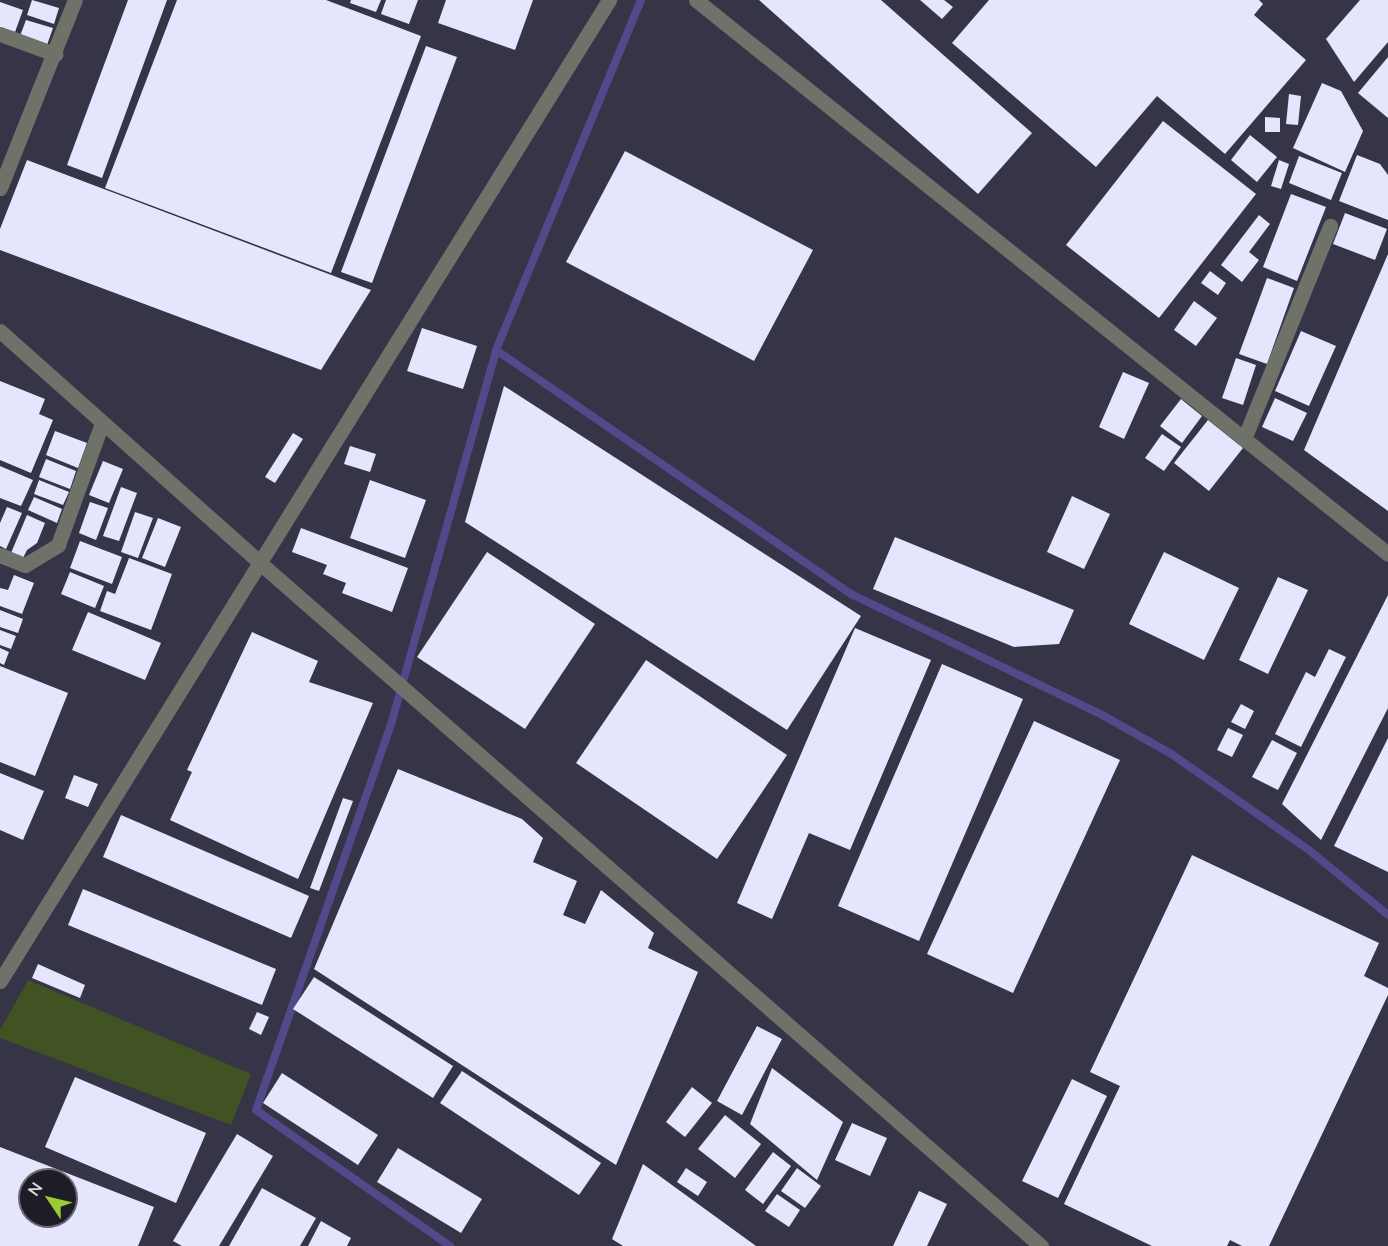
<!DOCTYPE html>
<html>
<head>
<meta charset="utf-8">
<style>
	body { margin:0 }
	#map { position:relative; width:1388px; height:1246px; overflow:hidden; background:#363447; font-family:Mulish,sans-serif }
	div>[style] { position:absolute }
	.green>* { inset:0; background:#415223 }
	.stream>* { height:8px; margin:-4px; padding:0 4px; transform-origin:4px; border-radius:4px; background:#52498a }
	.building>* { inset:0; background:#e6e5fe }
	.minor>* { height:15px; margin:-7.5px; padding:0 7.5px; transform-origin:7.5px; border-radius:7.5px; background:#6e7269 }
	span { translate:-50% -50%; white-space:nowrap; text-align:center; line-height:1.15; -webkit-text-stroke:6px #1e1d26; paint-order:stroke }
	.north { position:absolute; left:18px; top:1168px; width:60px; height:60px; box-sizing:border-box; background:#1e1d26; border:2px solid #6a6973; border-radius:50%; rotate:305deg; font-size:16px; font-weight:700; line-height:24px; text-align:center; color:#dcdbe7 }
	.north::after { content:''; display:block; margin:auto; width:21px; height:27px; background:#9bcb32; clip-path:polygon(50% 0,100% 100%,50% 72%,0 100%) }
</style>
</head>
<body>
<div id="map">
	<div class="green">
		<i style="clip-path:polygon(28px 980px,251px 1074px,231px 1125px,0 1038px,0 1030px)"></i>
	</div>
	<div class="stream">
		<i style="left:496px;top:350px;width:433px;rotate:34.5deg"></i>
		<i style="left:853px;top:595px;width:279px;rotate:25.7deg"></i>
		<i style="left:1104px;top:716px;width:76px;rotate:29.3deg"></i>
		<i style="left:1170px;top:753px;width:169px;rotate:34.9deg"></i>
		<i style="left:1309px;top:850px;width:102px;rotate:39.4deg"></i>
		<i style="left:450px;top:1246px;width:237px;rotate:-145deg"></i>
		<i style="left:256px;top:1110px;width:412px;rotate:-70.7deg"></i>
		<i style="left:392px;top:721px;width:385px;rotate:-74.3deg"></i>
		<i style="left:496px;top:350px;width:379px;rotate:-67.5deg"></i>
	</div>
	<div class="building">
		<i style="clip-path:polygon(32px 0,59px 8px,54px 24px,27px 15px)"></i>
		<i style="clip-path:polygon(128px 0,167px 0,102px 178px,67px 165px)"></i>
		<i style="clip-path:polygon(177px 0,326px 0,421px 36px,331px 273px,105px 188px)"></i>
		<i style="clip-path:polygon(351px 0,381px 0,376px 12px,350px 3px)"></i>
		<i style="clip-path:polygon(386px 0,418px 0,409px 24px,381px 14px)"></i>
		<i style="clip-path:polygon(446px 0,533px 0,515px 50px,438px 23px)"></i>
		<i style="clip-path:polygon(759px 0,881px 0,1032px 133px,978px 194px)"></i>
		<i style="clip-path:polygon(920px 0,944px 0,953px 7px,942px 19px)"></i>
		<i style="clip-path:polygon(989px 0,1259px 0,1263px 4px,1254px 15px,1306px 60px,1225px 154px,1157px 96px,1096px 167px,952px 43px)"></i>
		<i style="clip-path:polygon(1360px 0,1388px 0,1388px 42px,1354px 82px,1326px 39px)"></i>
		<i style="clip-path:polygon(0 2px,23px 10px,15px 32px,0 27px)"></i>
		<i style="clip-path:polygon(26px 20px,53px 28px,47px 45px,20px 36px)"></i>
		<i style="clip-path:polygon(426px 46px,457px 57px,372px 283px,341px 272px)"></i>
		<i style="clip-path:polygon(1388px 57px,1388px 118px,1358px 93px)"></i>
		<i style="clip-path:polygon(1322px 83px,1341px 91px,1363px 131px,1345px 172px,1293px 148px)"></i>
		<i style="clip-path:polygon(1289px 94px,1301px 96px,1298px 125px,1286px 124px)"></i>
		<i style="clip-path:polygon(1265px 117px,1280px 118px,1280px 132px,1265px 132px)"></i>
		<i style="clip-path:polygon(1163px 121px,1256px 194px,1159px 318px,1066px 245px)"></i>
		<i style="clip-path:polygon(1250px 135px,1277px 157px,1257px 182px,1231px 160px)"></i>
		<i style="clip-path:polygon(625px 151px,813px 250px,754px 361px,566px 262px)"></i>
		<i style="clip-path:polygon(1357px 155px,1380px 164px,1388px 175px,1388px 220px,1339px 201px)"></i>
		<i style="clip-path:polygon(1299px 156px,1342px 173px,1331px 200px,1289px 183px)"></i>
		<i style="clip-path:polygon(27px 160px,371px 290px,321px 370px,0 250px,0 229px)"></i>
		<i style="clip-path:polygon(1279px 160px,1289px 164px,1281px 189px,1271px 186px)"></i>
		<i style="clip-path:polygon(1291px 194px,1326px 207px,1297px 281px,1263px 267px)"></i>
		<i style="clip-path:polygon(1345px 213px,1387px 229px,1375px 260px,1333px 244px)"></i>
		<i style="clip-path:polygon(1259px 215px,1270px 224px,1249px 252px,1259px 260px,1242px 282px,1221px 265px)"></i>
		<i style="clip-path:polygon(1388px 254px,1388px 511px,1304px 450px)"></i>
		<i style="clip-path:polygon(1210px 271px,1226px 283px,1218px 295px,1201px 283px)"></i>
		<i style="clip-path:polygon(1267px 278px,1294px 288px,1267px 364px,1239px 354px)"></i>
		<i style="clip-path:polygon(1194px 301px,1217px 318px,1196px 346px,1174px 330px)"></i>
		<i style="clip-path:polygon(422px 328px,477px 346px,463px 389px,407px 371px)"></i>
		<i style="clip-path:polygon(1301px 331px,1336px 346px,1309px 406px,1275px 391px)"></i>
		<i style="clip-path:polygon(1236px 358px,1256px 365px,1243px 405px,1222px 398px)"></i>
		<i style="clip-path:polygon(1123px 372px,1149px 383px,1124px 439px,1099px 427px)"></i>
		<i style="clip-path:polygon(0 381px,45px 399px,39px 414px,53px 420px,31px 473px,0 460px)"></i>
		<i style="clip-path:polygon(504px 386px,861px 616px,787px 730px,465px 522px)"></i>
		<i style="clip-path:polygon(1275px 398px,1307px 413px,1293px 441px,1262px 427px)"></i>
		<i style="clip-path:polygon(1181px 399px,1202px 416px,1182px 443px,1160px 426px)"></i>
		<i style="clip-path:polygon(1208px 420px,1243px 448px,1209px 491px,1174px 463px)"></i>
		<i style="clip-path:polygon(55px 431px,87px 443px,78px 468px,46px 455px)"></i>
		<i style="clip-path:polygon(293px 433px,303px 439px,275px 483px,265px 477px)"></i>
		<i style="clip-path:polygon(1162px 434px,1181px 447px,1164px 471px,1145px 458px)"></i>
		<i style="clip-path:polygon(350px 446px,376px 454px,370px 472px,344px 464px)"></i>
		<i style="clip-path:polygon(46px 459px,76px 471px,70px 489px,39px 477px)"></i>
		<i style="clip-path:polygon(103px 461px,123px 469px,109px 503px,89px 495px)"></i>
		<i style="clip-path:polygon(0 466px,33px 480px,21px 506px,0 498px)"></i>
		<i style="clip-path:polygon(39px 480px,69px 492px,63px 505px,34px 494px)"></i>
		<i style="clip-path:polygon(370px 480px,426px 500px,405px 558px,350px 538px)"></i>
		<i style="clip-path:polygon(121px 487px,137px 493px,119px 541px,103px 536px)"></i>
		<i style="clip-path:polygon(1072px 496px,1110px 514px,1084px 569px,1047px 552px)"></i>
		<i style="clip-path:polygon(34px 497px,62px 509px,57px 523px,28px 510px)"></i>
		<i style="clip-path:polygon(90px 502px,108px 508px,96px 540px,79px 533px)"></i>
		<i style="clip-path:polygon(7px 507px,22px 513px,6px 549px,0 546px,0 523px)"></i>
		<i style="clip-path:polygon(135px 512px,153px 518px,138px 558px,121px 552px)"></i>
		<i style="clip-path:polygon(27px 515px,45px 523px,37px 543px,27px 550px,23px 558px,11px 553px)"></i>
		<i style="clip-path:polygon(158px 518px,181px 527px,165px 567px,142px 558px)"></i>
		<i style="clip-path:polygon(301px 528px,408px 568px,392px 612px,342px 593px,346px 583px,323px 574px,327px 565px,292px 552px)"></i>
		<i style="clip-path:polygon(895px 537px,1074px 610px,1059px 644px,1014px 647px,873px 589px)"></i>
		<i style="clip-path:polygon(80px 541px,122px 557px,112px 584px,70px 568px)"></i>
		<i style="clip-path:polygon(487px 552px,595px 624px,525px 729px,417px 657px)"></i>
		<i style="clip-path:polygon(1164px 552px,1239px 588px,1204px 660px,1129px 624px)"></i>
		<i style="clip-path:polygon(129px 558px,172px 574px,151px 630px,100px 611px,107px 591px,115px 594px)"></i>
		<i style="clip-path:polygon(70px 572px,104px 586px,95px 608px,61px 594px)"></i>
		<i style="clip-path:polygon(14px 575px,34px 583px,22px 614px,0 606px,0 588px,8px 590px)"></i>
		<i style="clip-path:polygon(1278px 577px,1308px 590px,1268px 674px,1239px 660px)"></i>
		<i style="clip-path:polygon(1388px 595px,1388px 708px,1321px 840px,1282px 804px)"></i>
		<i style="clip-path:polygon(0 610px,23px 619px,18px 633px,0 627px)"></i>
		<i style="clip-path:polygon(88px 612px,161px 643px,145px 680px,72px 650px)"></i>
		<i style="clip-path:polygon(855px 628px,931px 660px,850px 850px,809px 833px,772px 919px,737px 903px)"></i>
		<i style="clip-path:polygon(0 630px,16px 636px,11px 649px,0 645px)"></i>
		<i style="clip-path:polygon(252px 632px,318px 661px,309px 682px,373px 703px,298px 879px,170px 820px,192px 772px,187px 770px)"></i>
		<i style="clip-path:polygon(0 648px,9px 652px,4px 665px,0 663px)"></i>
		<i style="clip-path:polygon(1329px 649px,1346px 657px,1301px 747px,1275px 734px,1306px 672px,1315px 677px)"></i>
		<i style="clip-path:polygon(646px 660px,787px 755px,717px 859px,576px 763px)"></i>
		<i style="clip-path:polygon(942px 664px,1023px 699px,919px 941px,838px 906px)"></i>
		<i style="clip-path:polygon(0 666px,68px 693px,35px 776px,0 762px)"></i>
		<i style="clip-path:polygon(1241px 704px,1254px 711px,1245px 729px,1231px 722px)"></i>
		<i style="clip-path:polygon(1034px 721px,1120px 760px,1013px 993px,927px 954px)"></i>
		<i style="clip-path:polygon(1228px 728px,1243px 735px,1232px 757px,1217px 750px)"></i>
		<i style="clip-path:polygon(1388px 738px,1388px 872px,1334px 846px)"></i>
		<i style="clip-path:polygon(1272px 740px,1297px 753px,1278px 790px,1252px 777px)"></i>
		<i style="clip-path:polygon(398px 769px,522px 819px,543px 838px,533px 862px,577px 881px,563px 915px,585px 924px,601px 890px,654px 933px,648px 948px,698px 972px,616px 1165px,314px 969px)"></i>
		<i style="clip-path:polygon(0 773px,44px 791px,23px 840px,0 830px)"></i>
		<i style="clip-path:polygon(74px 775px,98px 784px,88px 807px,65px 798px)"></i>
		<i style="clip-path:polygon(343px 798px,353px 801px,319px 891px,310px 888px)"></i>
		<i style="clip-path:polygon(121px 815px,309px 896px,291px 938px,103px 857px)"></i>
		<i style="clip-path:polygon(1192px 855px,1379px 943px,1364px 976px,1388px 988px,1388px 995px,1269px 1246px,1242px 1246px,1230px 1240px,1227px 1246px,1152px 1246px,1064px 1204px,1120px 1086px,1090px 1072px)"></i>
		<i style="clip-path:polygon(83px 889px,276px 969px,262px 1005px,68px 925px)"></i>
		<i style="clip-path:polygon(38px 964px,85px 985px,80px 998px,32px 978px)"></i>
		<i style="clip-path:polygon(314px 977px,453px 1066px,433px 1098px,293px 1009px)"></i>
		<i style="clip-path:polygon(257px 1012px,269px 1017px,261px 1035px,249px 1029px)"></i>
		<i style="clip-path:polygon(757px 1026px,782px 1039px,742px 1115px,717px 1101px)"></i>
		<i style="clip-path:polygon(772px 1068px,843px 1122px,817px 1180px,750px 1124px)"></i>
		<i style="clip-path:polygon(462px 1071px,601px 1163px,579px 1195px,440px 1103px)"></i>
		<i style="clip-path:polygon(282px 1073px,378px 1135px,358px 1165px,263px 1103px)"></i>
		<i style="clip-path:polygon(75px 1077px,206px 1133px,176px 1203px,45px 1147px)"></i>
		<i style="clip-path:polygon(1072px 1079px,1107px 1096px,1058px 1198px,1022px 1181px)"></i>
		<i style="clip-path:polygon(692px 1087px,712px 1103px,685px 1137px,666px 1122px)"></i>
		<i style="clip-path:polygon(725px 1115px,761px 1144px,735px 1178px,698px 1149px)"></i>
		<i style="clip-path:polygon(852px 1123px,887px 1138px,870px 1176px,835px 1160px)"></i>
		<i style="clip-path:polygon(237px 1134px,273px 1156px,219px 1246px,182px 1246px,173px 1241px)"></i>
		<i style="clip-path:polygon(evenodd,0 1147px,154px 1207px,138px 1246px,0 1246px,0 1147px,30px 1180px,66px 1180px,66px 1216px,30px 1216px,30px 1180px)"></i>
		<i style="clip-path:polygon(398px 1148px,482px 1199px,461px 1233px,377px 1182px)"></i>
		<i style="clip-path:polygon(773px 1152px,791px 1166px,763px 1204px,745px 1190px)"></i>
		<i style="clip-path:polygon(643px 1164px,756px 1246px,623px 1246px,612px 1239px)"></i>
		<i style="clip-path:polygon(686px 1168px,707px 1182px,698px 1196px,677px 1182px)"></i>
		<i style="clip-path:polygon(797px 1168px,821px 1186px,805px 1208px,781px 1191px)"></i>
		<i style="clip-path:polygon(262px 1188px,316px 1218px,300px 1246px,229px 1246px)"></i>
		<i style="clip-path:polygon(919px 1191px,947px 1204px,927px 1246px,893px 1246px)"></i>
		<i style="clip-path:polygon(777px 1194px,800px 1210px,789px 1227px,765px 1211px)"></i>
		<i style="clip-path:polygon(321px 1221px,351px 1238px,347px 1246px,308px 1246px)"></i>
	</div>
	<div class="minor">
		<i style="left:696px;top:0;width:886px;rotate:38.68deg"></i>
		<i style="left:0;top:34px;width:59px;rotate:20deg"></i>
		<i style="left:0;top:188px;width:202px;rotate:-68.3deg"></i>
		<i style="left:0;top:331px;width:348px;rotate:41.7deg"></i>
		<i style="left:260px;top:563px;width:1038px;rotate:41.17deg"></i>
		<i style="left:1244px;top:439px;width:230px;rotate:-68deg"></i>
		<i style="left:0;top:555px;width:27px;rotate:22deg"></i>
		<i style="left:25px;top:565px;width:39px;rotate:-31deg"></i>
		<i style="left:58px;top:545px;width:130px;rotate:-70.2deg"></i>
		<i style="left:0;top:981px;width:1155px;rotate:-58.17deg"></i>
	</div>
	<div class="north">N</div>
</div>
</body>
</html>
